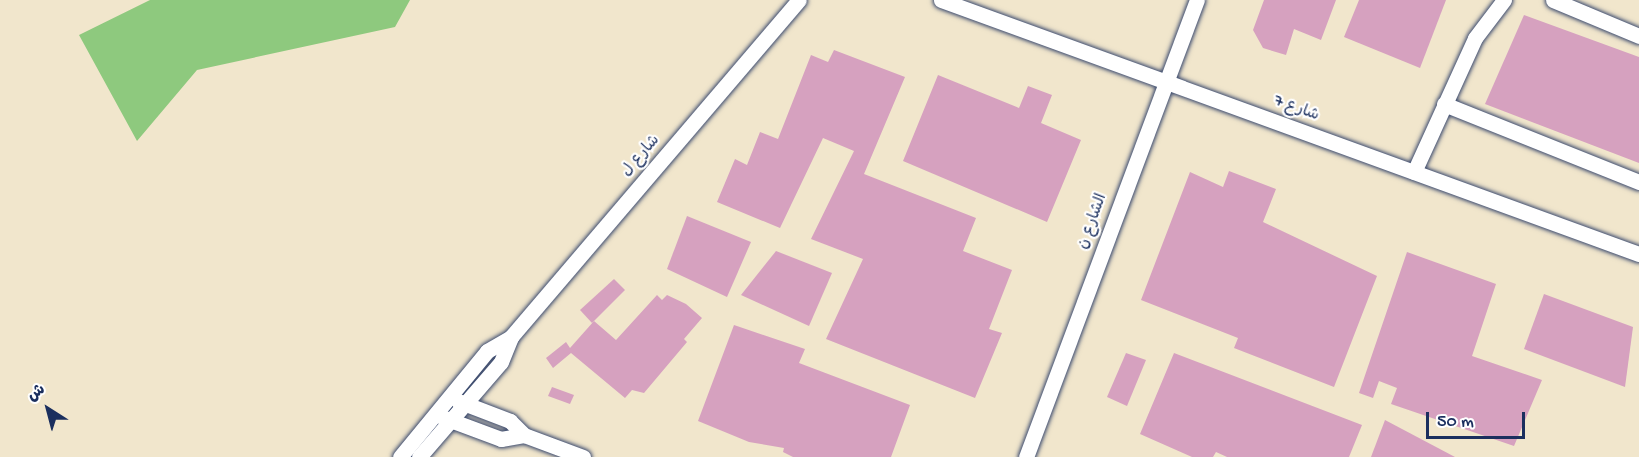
<!DOCTYPE html>
<html>
<head>
<meta charset="utf-8">
<style>
	body { margin:0 }
	#map { position:relative; width:1639px; height:457px; overflow:hidden; background:#f1e6cc; font-family:"Gochi Hand","Playpen Sans Arabic",sans-serif }
	div>[style] { position:absolute }
	.green>* { inset:0; background:#8ec97e }
	.building>* { inset:0; background:#d6a1bf }
	.roads { filter:drop-shadow(0 0 2px #3b4a6e) drop-shadow(0 0 2px #3b4a6e) }
	.minor>* { height:15px; margin:-7.5px; padding:0 7.5px; transform-origin:7.5px; border-radius:7.5px; background:#fff }
	span { translate:-50% -50%; white-space:nowrap; text-align:center; line-height:1.15; -webkit-text-stroke:4.5px #fff; paint-order:stroke }
	.street-label { font-size:16px; color:#1b2f5e }
	.north { position:absolute; left:18px; top:379px; width:60px; height:60px; -webkit-text-stroke:4px #fff; paint-order:stroke; rotate:324deg; font-size:16px; font-weight:700; line-height:24px; text-align:center; color:#1b2f5e }
	.north::after { content:''; display:block; margin:auto; width:21px; height:27px; background:#1b2f5e; clip-path:polygon(50% 0,100% 100%,50% 72%,0 100%) }
	.scale { position:absolute; left:1426px; top:412px; width:99px; height:27px; box-sizing:border-box; border:3px solid #1b2f5e; border-top:0; padding-left:8px; font-size:18px; line-height:21px; white-space:nowrap; color:#1b2f5e; -webkit-text-stroke:4px #fff; paint-order:stroke }
</style>
</head>
<body>
<div id="map">
	<div class="green">
		<i style="clip-path:polygon(150px 0,410px 0,395px 27px,197px 70px,137px 141px,79px 35px)"></i>
	</div>
	<div class="building">
		<i style="clip-path:polygon(1264px 0,1336px 0,1321px 40px,1294px 29px,1286px 55px,1263px 48px,1253px 30px)"></i>
		<i style="clip-path:polygon(1359px 0,1446px 0,1420px 68px,1344px 37px)"></i>
		<i style="clip-path:polygon(1524px 15px,1639px 57px,1639px 163px,1485px 104px)"></i>
		<i style="clip-path:polygon(834px 50px,905px 77px,864px 174px,976px 218px,963px 251px,1012px 270px,989px 329px,1002px 333px,975px 398px,826px 339px,863px 259px,811px 239px,854px 151px,823px 138px,780px 228px,717px 202px,735px 159px,747px 165px,760px 132px,778px 139px,811px 55px,828px 62px)"></i>
		<i style="clip-path:polygon(938px 75px,1019px 108px,1028px 86px,1052px 95px,1041px 123px,1081px 140px,1047px 222px,903px 161px)"></i>
		<i style="clip-path:polygon(1229px 171px,1276px 189px,1263px 222px,1377px 276px,1334px 387px,1234px 348px,1238px 338px,1141px 300px,1190px 172px,1223px 187px)"></i>
		<i style="clip-path:polygon(687px 216px,751px 242px,727px 297px,667px 269px)"></i>
		<i style="clip-path:polygon(776px 251px,832px 273px,809px 326px,741px 295px)"></i>
		<i style="clip-path:polygon(1407px 252px,1496px 284px,1472px 356px,1542px 380px,1514px 446px,1391px 404px,1397px 388px,1379px 381px,1373px 398px,1359px 393px)"></i>
		<i style="clip-path:polygon(614px 279px,625px 290px,592px 323px,580px 310px)"></i>
		<i style="clip-path:polygon(1544px 294px,1633px 327px,1625px 387px,1524px 349px)"></i>
		<i style="clip-path:polygon(657px 295px,662px 300px,667px 295px,686px 304px,702px 318px,684px 339px,687px 342px,644px 393px,632px 390px,625px 398px,571px 353px,553px 368px,546px 358px,566px 342px,570px 348px,594px 321px,616px 340px)"></i>
		<i style="clip-path:polygon(734px 325px,805px 349px,799px 363px,910px 405px,891px 457px,793px 457px,783px 452px,784px 448px,749px 442px,698px 421px)"></i>
		<i style="clip-path:polygon(1126px 353px,1146px 360px,1127px 406px,1107px 397px)"></i>
		<i style="clip-path:polygon(1174px 353px,1362px 425px,1349px 457px,1227px 457px,1216px 452px,1213px 457px,1192px 457px,1140px 434px)"></i>
		<i style="clip-path:polygon(552px 387px,574px 395px,570px 404px,548px 396px)"></i>
		<i style="clip-path:polygon(1385px 420px,1455px 457px,1371px 457px)"></i>
	</div>
	<div class="roads">
		<div class="minor">
			<i style="left:941px;top:0;width:743px;rotate:20deg"></i>
			<i style="left:1553px;top:0;width:93px;rotate:22.7deg"></i>
			<i style="left:1444px;top:104px;width:210px;rotate:21.8deg"></i>
			<i style="left:1414px;top:172px;width:147px;rotate:-65.5deg"></i>
			<i style="left:1475px;top:38px;width:48px;rotate:-52.7deg"></i>
			<i style="left:458px;top:401px;width:56px;rotate:21deg"></i>
			<i style="left:510px;top:421px;width:20px;rotate:45deg"></i>
			<i style="left:524px;top:435px;width:63px;rotate:20.4deg"></i>
			<i style="left:442px;top:417px;width:63px;rotate:20.4deg"></i>
			<i style="left:501px;top:439px;width:23px;rotate:-10deg"></i>
			<i style="left:400px;top:457px;width:137px;rotate:-50.6deg"></i>
			<i style="left:487px;top:351px;width:28px;rotate:-30deg"></i>
			<i style="left:419px;top:457px;width:125px;rotate:-49.2deg"></i>
			<i style="left:501px;top:362px;width:27px;rotate:-68deg"></i>
			<i style="left:511px;top:337px;width:443px;rotate:-49.5deg"></i>
			<i style="left:1026px;top:457px;width:488px;rotate:-69.5deg"></i>
		</div>
	</div>
	<div class="street-label">
		<span style="left:1296px;top:110px;rotate:20deg">شارع 7</span>
		<span style="left:642px;top:157px;rotate:-49deg">شارع ل</span>
		<span style="left:1094px;top:222px;rotate:-70deg">الشارع ن</span>
	</div>
	<div class="north">ش</div>
	<div class="scale">50 m</div>
</div>
</body>
</html>
